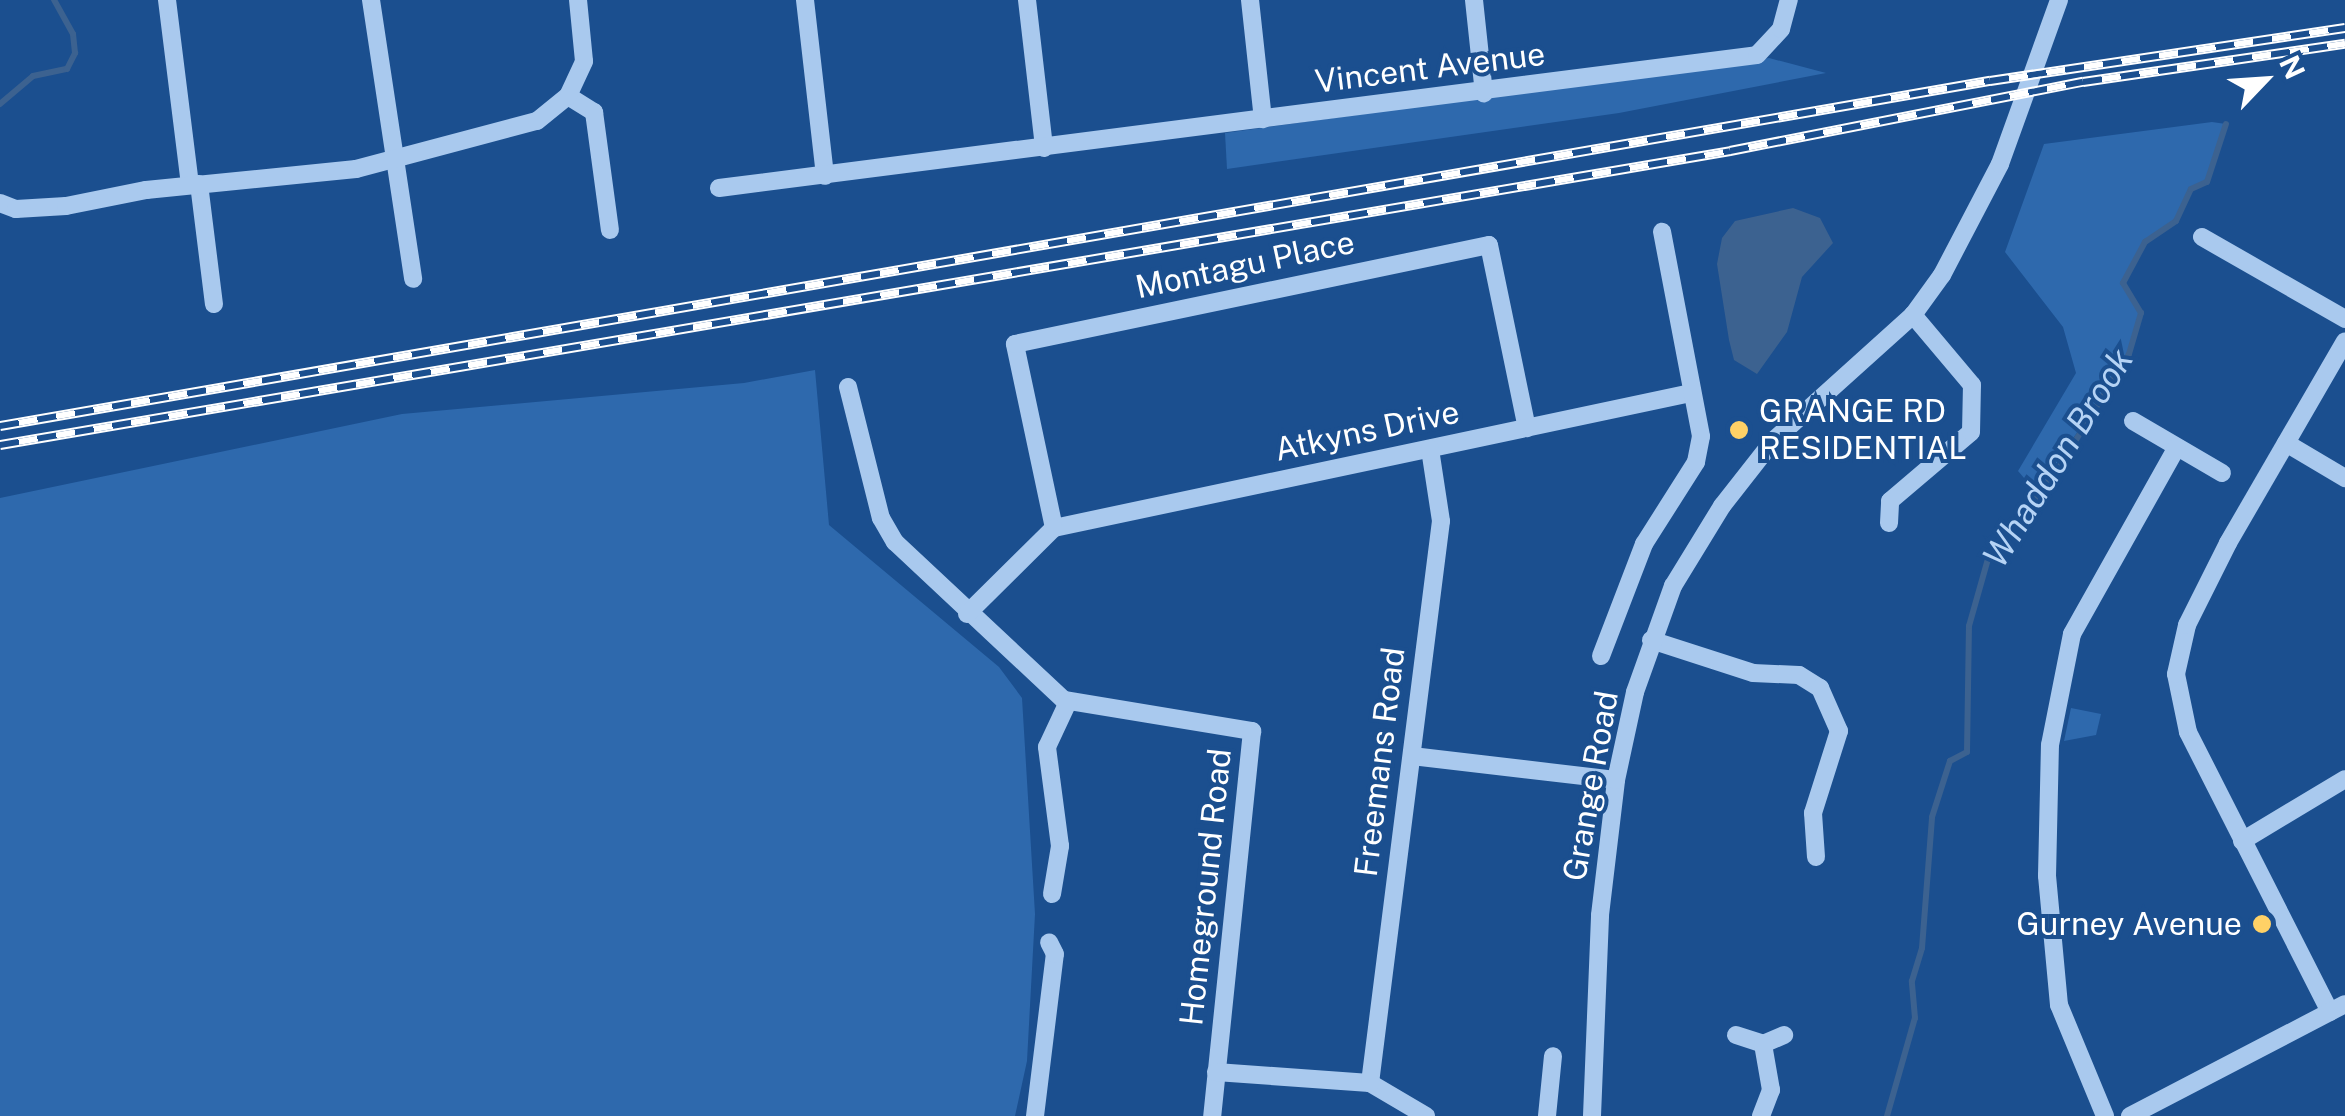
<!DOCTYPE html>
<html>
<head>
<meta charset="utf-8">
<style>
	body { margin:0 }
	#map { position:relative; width:2345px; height:1116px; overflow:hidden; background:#1b4f8f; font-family:"Public Sans",sans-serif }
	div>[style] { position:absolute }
	.green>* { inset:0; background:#2e69ad }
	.water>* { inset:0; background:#3c6290 }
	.stream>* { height:6px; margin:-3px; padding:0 3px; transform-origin:3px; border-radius:3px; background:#3c6290 }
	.minor>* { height:18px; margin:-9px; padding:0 9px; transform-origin:9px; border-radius:9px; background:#a9c9ee }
	.rail>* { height:10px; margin-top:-5px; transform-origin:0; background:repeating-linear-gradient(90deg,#1b4f8f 0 19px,#fff 0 38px); box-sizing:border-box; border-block:2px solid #fff }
	.dots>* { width:28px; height:28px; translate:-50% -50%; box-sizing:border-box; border:5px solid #1b4f8f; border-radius:50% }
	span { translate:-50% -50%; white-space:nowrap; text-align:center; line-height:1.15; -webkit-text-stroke:8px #1b4f8f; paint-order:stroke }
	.street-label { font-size:32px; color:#fff }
	.poi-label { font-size:32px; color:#fff }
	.left { translate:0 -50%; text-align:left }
	.right { translate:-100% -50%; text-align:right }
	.water-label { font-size:35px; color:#b5d3f5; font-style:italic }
	.north { position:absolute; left:2215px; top:30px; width:100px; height:100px; -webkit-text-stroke:8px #1b4f8f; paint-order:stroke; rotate:65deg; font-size:28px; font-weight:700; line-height:40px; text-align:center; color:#fff }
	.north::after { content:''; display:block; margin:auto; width:35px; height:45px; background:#fff; clip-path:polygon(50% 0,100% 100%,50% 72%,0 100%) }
</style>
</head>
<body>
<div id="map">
	<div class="green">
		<i style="clip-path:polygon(1769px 58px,1826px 73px,1619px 113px,1227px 169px,1225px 133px)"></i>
		<i style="clip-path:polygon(2212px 122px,2226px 124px,2207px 182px,2191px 189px,2176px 221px,2145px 243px,2123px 283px,2141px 313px,2129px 354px,2037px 493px,2018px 471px,2076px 373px,2063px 327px,2005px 252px,2044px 144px)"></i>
		<i style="clip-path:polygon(815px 370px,829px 525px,999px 667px,1022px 698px,1035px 914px,1027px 1061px,1015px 1116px,0 1116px,0 498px,402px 414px,744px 383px)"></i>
		<i style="clip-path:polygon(2071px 708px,2101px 714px,2096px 735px,2064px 741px)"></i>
	</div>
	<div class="water">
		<i style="clip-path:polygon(1793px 208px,1820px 218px,1833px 243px,1802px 277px,1787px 332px,1757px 374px,1734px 360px,1729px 340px,1717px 264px,1722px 238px,1735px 221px)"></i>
	</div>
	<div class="stream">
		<i style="left:0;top:104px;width:43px;rotate:-40.3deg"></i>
		<i style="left:33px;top:76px;width:35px;rotate:-12deg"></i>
		<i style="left:67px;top:69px;width:18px;rotate:-63deg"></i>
		<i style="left:75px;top:53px;width:19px;rotate:-96deg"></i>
		<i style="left:73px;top:34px;width:39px;rotate:-119deg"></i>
		<i style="left:1887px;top:1116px;width:102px;rotate:-74.1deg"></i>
		<i style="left:1915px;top:1018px;width:37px;rotate:-95deg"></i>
		<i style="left:1912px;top:981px;width:34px;rotate:-73deg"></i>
		<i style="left:1922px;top:948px;width:131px;rotate:-85.6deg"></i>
		<i style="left:1932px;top:817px;width:59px;rotate:-72.2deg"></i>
		<i style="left:1950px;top:761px;width:19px;rotate:-28deg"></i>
		<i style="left:1967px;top:752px;width:126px;rotate:-89.1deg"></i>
		<i style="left:1969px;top:626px;width:70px;rotate:-74.2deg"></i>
		<i style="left:1988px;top:559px;width:114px;rotate:-52.1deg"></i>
		<i style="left:2058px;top:469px;width:135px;rotate:-58.3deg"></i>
		<i style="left:2129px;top:354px;width:43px;rotate:-73.7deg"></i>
		<i style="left:2141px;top:313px;width:35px;rotate:-121deg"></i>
		<i style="left:2123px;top:283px;width:47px;rotate:-61.8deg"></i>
		<i style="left:2145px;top:242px;width:37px;rotate:-34deg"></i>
		<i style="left:2176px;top:221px;width:35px;rotate:-65deg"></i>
		<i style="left:2191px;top:189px;width:17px;rotate:-24deg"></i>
		<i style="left:2207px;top:182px;width:61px;rotate:-71.9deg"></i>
	</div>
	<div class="minor">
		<i style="left:167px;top:0;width:186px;rotate:82.9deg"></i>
		<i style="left:371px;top:0;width:282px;rotate:81.4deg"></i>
		<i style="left:805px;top:0;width:177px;rotate:83.5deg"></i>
		<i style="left:1027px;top:0;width:149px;rotate:83.4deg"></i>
		<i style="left:1250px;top:0;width:120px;rotate:83.8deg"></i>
		<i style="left:1474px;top:0;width:94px;rotate:83.9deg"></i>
		<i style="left:568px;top:96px;width:31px;rotate:32deg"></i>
		<i style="left:594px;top:112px;width:119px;rotate:82.3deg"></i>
		<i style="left:199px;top:184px;width:121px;rotate:82.9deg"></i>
		<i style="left:719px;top:188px;width:1046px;rotate:-7.3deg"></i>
		<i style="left:1757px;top:55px;width:35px;rotate:-47deg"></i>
		<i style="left:1781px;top:29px;width:30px;rotate:-75deg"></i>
		<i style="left:0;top:203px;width:17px;rotate:21deg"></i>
		<i style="left:16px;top:209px;width:50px;rotate:-3.4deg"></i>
		<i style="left:66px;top:206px;width:82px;rotate:-11.3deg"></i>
		<i style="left:146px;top:190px;width:211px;rotate:-5.7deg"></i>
		<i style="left:356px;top:169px;width:187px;rotate:-14.9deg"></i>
		<i style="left:537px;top:121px;width:40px;rotate:-39deg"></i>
		<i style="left:568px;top:96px;width:38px;rotate:-65deg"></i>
		<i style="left:584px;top:61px;width:61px;rotate:-95.6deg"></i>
		<i style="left:2202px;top:237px;width:165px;rotate:29.8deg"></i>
		<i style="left:848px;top:387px;width:135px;rotate:75.9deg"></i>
		<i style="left:881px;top:518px;width:28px;rotate:60deg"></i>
		<i style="left:895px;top:542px;width:231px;rotate:43.1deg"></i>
		<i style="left:1064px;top:700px;width:191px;rotate:9.4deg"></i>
		<i style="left:1252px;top:731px;width:387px;rotate:95.9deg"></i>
		<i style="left:2133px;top:421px;width:103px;rotate:30.3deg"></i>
		<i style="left:2286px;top:443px;width:69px;rotate:30.7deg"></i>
		<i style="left:1889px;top:523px;width:22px;rotate:-87deg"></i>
		<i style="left:1890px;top:501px;width:106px;rotate:-40.4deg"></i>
		<i style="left:1971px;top:432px;width:47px;rotate:-88.8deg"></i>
		<i style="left:1972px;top:385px;width:92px;rotate:-130.1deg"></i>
		<i style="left:1054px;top:528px;width:188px;rotate:-102deg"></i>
		<i style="left:1015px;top:344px;width:484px;rotate:-11.8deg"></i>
		<i style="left:1489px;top:245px;width:187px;rotate:78.3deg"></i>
		<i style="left:1054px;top:528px;width:651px;rotate:-11.97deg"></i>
		<i style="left:967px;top:614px;width:122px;rotate:-44.7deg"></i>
		<i style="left:1651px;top:640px;width:107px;rotate:17.9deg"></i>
		<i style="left:1753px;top:673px;width:46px;rotate:2.5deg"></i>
		<i style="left:1799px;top:675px;width:25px;rotate:32deg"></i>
		<i style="left:1820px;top:688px;width:47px;rotate:66.2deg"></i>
		<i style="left:1839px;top:731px;width:86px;rotate:107.6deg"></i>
		<i style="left:1813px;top:813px;width:44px;rotate:86.1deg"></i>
		<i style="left:1601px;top:656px;width:120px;rotate:-69deg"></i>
		<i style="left:1644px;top:544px;width:97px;rotate:-57.6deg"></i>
		<i style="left:1696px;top:462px;width:26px;rotate:-79deg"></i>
		<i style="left:1701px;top:436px;width:208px;rotate:-100.8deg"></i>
		<i style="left:1412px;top:756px;width:205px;rotate:6.7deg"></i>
		<i style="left:2242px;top:841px;width:120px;rotate:-31deg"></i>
		<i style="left:1052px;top:894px;width:49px;rotate:-80.5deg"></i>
		<i style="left:1060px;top:846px;width:100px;rotate:-97.5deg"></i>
		<i style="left:1047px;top:747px;width:50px;rotate:-65deg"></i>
		<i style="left:2330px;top:1012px;width:314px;rotate:-116.9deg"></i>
		<i style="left:2188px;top:732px;width:59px;rotate:-101.7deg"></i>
		<i style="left:2176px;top:674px;width:50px;rotate:-77.3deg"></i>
		<i style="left:2187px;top:625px;width:92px;rotate:-63.4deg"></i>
		<i style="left:2228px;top:543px;width:233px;rotate:-59.9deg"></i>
		<i style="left:1736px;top:1035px;width:28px;rotate:18deg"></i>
		<i style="left:1763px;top:1044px;width:23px;rotate:-23deg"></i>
		<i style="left:1216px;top:1072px;width:154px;rotate:4.1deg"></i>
		<i style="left:1370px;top:1083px;width:65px;rotate:30.5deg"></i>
		<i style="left:1370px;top:1083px;width:566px;rotate:-82.8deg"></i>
		<i style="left:1441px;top:521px;width:73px;rotate:-98.7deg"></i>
		<i style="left:1035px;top:1116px;width:163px;rotate:-83deg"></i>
		<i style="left:1055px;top:954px;width:13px;rotate:-117deg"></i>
		<i style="left:1547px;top:1116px;width:60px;rotate:-84.3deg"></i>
		<i style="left:1592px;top:1116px;width:201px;rotate:-87.7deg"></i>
		<i style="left:1600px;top:915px;width:136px;rotate:-83.2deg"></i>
		<i style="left:1616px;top:780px;width:90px;rotate:-77.8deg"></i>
		<i style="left:1635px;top:692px;width:113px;rotate:-70.3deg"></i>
		<i style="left:1673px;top:586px;width:94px;rotate:-58.5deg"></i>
		<i style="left:1722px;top:506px;width:83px;rotate:-51.9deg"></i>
		<i style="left:1773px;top:441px;width:188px;rotate:-42deg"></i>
		<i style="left:1913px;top:315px;width:49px;rotate:-54.1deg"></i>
		<i style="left:1942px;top:275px;width:125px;rotate:-62.4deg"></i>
		<i style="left:2000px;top:164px;width:174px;rotate:-70.2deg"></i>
		<i style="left:1761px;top:1116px;width:28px;rotate:-69deg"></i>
		<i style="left:1771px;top:1090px;width:47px;rotate:-99.9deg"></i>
		<i style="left:2105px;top:1116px;width:120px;rotate:-112.5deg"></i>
		<i style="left:2059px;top:1005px;width:130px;rotate:-95.3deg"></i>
		<i style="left:2047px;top:876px;width:131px;rotate:-88.7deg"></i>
		<i style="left:2050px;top:745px;width:113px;rotate:-78.8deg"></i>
		<i style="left:2072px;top:634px;width:214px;rotate:-60.7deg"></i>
		<i style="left:2130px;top:1116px;width:242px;rotate:-27.5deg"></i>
	</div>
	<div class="rail">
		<i style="left:0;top:426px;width:2020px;rotate:-9.84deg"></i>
		<i style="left:1990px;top:81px;width:359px;rotate:-8.5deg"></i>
		<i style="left:0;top:445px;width:1755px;rotate:-9.64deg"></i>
		<i style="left:1730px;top:151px;width:360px;rotate:-11.1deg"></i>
		<i style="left:2083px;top:82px;width:265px;rotate:-8.3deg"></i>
	</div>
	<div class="dots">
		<i style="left:1739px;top:430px;background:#ffd166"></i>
		<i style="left:2262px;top:924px;background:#ffd166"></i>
	</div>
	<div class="street-label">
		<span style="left:1430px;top:68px;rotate:-7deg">Vincent Avenue</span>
		<span style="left:1245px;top:265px;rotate:-12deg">Montagu Place</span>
		<span style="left:1367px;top:431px;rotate:-12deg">Atkyns Drive</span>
		<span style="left:1380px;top:762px;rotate:-83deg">Freemans Road</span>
		<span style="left:1591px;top:786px;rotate:-80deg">Grange Road</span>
		<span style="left:1206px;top:887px;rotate:-84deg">Homeground Road</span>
	</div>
	<div class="poi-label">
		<span class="left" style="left:1759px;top:430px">GRANGE RD<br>RESIDENTIAL</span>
		<span class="right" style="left:2242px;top:924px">Gurney Avenue</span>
	</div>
	<div class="water-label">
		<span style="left:2058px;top:458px;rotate:-58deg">Whaddon Brook</span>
	</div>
	<div class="north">N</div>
</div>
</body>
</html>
